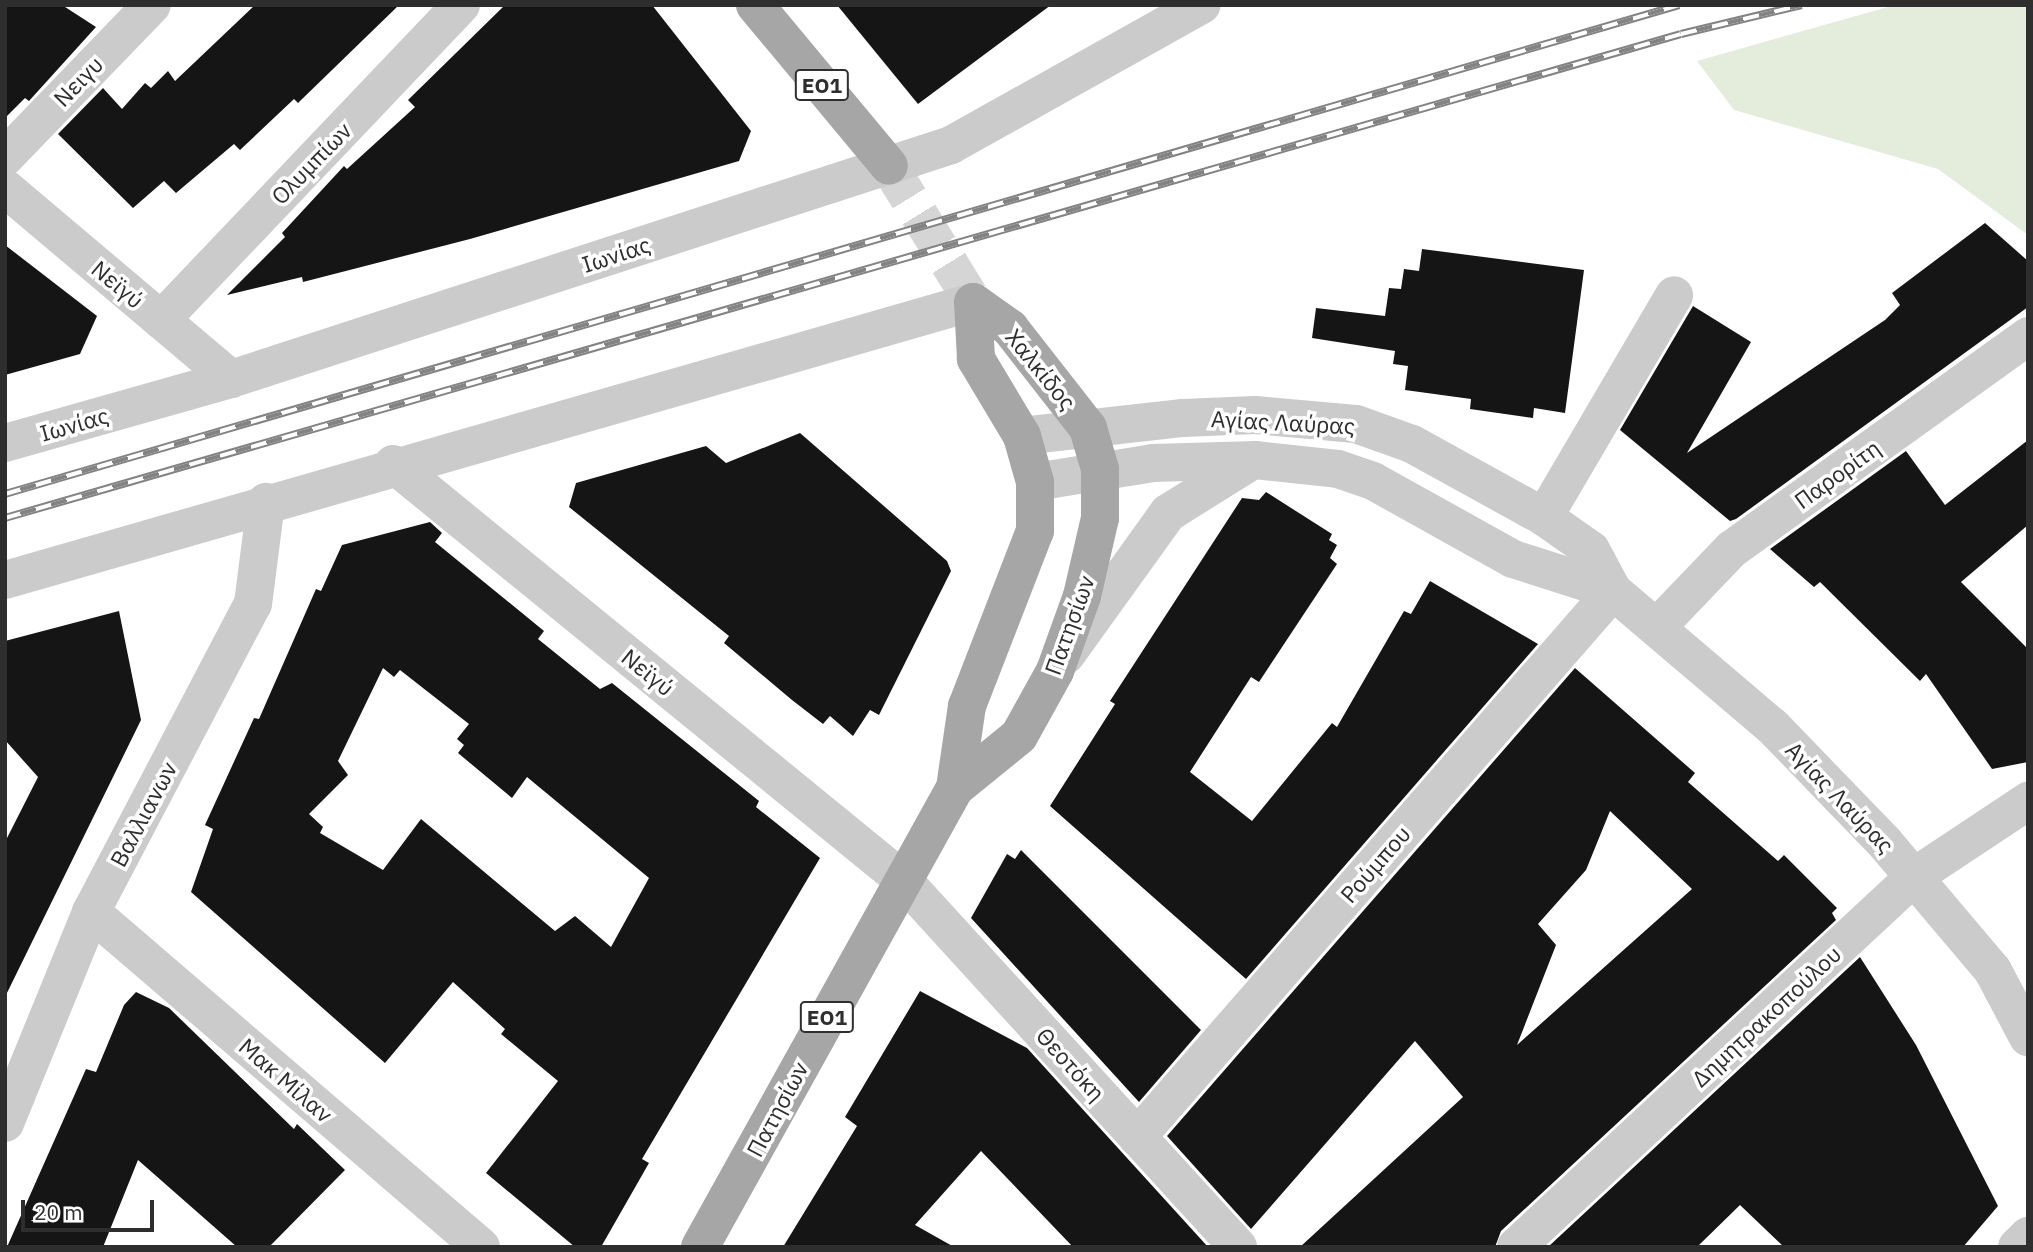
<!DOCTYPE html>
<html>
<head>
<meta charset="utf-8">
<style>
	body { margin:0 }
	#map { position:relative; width:2033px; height:1252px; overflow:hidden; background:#fff; font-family:"IBM Plex Sans",sans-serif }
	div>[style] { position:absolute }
	.green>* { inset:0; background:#e4ecdc }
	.building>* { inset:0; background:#151515 }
	.major-tunnel>* { height:38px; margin-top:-19px; transform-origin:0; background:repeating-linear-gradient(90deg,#d5d5d5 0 38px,transparent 0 57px) }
	.minor>* { height:38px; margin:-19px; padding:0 19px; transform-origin:19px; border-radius:19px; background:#cbcbcb }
	.major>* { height:38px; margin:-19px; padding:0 19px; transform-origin:19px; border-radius:19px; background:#a6a6a6 }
	.rail>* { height:8px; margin-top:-4px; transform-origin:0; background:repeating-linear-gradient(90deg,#fff 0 16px,#838383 0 32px); box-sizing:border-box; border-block:2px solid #838383 }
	span { translate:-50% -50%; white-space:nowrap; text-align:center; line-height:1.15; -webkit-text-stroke:7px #fff; paint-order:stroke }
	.shield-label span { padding:2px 5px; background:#fff; border:2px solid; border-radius:5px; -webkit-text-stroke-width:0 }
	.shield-label { font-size:21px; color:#2e2e2e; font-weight:700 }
	.street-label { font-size:23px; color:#2e2e2e }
	.frame { position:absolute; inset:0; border:7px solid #2e2e2e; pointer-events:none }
	.scale { position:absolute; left:21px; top:1200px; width:133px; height:32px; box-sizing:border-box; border:4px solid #2e2e2e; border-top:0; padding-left:9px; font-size:21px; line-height:24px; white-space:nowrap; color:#2e2e2e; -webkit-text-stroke:5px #fff; paint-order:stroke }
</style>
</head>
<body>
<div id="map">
	<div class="green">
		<i style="clip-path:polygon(1895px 5px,2028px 5px,2028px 235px,1938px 169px,1734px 110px,1697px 61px)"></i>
	</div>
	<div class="building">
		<i style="clip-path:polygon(5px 5px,62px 5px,96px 27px,29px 101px,25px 98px,5px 118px)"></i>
		<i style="clip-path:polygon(255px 5px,399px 5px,298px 103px,294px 99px,240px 150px,234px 144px,176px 193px,164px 181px,133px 208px,58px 134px,103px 88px,122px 109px,145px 83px,151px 88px,168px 71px,175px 81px)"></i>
		<i style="clip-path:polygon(505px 5px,652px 5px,751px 131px,739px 161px,470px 239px,303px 282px,302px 277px,227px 295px,285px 237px,282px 233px,344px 166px,347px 169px,415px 107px,408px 100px)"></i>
		<i style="clip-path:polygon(837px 5px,1051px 5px,918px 104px)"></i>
		<i style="clip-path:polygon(1985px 223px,2028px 261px,2028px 307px,1736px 519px,1730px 521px,1620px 430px,1693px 306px,1751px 342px,1687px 453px,1885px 320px,1900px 305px,1892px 293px)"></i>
		<i style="clip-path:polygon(5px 245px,97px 316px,80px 354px,5px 375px)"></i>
		<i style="clip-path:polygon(1422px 249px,1584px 270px,1565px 413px,1534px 408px,1533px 418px,1470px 409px,1471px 399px,1405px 390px,1408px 366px,1393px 364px,1395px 351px,1312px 338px,1316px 308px,1385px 316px,1389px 288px,1401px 289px,1404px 269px,1419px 271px)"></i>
		<i style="clip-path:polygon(800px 433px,947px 561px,951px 571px,879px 715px,870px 710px,853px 736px,830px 716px,823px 724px,792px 700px,724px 643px,729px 636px,569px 507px,576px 483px,706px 446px,726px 463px)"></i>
		<i style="clip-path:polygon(2028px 440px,2028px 525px,1961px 582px,2028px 649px,2028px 762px,1992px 769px,1926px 674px,1920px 681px,1820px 582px,1814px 587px,1770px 549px,1906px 451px,1945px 505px)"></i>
		<i style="clip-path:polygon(1266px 492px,1332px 534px,1329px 540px,1337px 545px,1330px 558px,1337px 564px,1259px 682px,1251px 677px,1190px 772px,1252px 821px,1332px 723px,1337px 727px,1404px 611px,1411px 614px,1430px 581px,1538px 644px,1246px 979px,1050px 806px,1115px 704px,1110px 701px,1242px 498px,1259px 500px)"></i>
		<i style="clip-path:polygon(evenodd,430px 522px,442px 533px,435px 542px,544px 631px,538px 639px,600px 689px,612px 683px,759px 801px,756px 807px,820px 858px,642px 1159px,649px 1163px,601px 1247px,575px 1247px,486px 1173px,558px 1081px,501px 1034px,505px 1029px,453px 982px,385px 1063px,191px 892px,213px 829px,205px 825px,254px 718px,259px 719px,316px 589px,321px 591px,342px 545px,430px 522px,383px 668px,394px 677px,400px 670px,469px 724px,457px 739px,464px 745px,458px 753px,512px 798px,527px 777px,649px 878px,611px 947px,575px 916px,555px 931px,421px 819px,383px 870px,320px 833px,323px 827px,309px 814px,348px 775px,338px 761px,383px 668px)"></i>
		<i style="clip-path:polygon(119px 611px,141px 720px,5px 997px,5px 842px,38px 777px,5px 740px,5px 641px)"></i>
		<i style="clip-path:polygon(evenodd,1575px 668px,1695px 773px,1688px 782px,1778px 861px,1784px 855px,1837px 908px,1832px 913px,1836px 920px,1501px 1231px,1495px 1247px,1300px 1247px,1463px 1097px,1415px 1041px,1251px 1229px,1167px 1136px,1575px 668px,1610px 811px,1692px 889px,1517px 1045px,1556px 945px,1538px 924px,1586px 870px,1610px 811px)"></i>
		<i style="clip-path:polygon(1021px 850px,1201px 1030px,1139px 1102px,971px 918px,1007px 854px,1015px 859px)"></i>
		<i style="clip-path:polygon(1860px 957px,1916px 1045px,1998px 1206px,1963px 1247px,1784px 1247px,1740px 1205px,1697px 1247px,1548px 1247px)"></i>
		<i style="clip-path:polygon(920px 991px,1027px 1048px,1208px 1247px,1073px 1247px,981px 1151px,915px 1225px,954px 1247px,783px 1247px,857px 1126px,845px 1117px)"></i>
		<i style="clip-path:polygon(136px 992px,169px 1008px,294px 1129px,297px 1124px,345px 1170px,269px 1247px,237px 1247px,138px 1160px,103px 1247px,7px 1247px,86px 1069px,96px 1072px,124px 1005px)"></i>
	</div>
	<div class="major-tunnel">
		<i style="left:889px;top:166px;width:160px;rotate:58.3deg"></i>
	</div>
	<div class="minor">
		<i style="left:5px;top:157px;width:211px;rotate:-46deg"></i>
		<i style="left:5px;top:188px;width:296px;rotate:40.2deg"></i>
		<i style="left:161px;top:320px;width:435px;rotate:-46.4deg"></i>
		<i style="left:1022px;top:436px;width:162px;rotate:-6.4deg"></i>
		<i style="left:1183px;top:418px;width:72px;rotate:-2.4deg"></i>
		<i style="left:1255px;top:415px;width:101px;rotate:5.1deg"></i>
		<i style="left:1356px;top:424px;width:59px;rotate:19.7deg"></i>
		<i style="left:1412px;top:444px;width:151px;rotate:28.9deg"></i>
		<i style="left:1544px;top:517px;width:57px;rotate:35.1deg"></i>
		<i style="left:1591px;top:550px;width:47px;rotate:61.8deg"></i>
		<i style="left:5px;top:443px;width:235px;rotate:-15.8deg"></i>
		<i style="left:231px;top:379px;width:757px;rotate:-18deg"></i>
		<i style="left:951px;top:145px;width:287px;rotate:-29.2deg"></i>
		<i style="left:393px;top:464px;width:658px;rotate:39.2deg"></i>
		<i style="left:903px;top:880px;width:497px;rotate:47.6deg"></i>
		<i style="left:1035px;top:482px;width:120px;rotate:-9.1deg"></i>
		<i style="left:1153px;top:463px;width:102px;rotate:-1.7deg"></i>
		<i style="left:1255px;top:460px;width:83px;rotate:6.2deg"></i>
		<i style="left:1338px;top:469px;width:37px;rotate:19deg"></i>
		<i style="left:1373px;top:481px;width:160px;rotate:29.1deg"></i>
		<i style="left:1513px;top:559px;width:105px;rotate:17.7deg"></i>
		<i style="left:1613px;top:591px;width:210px;rotate:40.4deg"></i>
		<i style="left:1773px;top:727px;width:161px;rotate:46deg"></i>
		<i style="left:1885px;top:843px;width:167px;rotate:49.8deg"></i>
		<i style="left:1993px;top:971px;width:75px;rotate:62.1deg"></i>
		<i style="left:1544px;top:517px;width:257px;rotate:-59.6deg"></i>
		<i style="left:5px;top:580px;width:1007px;rotate:-16.02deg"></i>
		<i style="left:1659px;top:625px;width:105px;rotate:-46.2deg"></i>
		<i style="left:1732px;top:549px;width:365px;rotate:-35.7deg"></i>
		<i style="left:1066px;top:655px;width:175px;rotate:-54.3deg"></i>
		<i style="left:1168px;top:513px;width:91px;rotate:-31.9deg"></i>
		<i style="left:91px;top:912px;width:514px;rotate:40.66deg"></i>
		<i style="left:5px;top:1123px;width:228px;rotate:-67.8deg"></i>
		<i style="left:91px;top:912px;width:348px;rotate:-62.3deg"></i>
		<i style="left:253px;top:604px;width:103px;rotate:-82.7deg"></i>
		<i style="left:1137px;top:1137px;width:724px;rotate:-48.92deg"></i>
		<i style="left:1516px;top:1247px;width:545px;rotate:-42.92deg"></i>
		<i style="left:1915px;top:876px;width:136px;rotate:-33.6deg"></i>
		<i style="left:2017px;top:1247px;width:16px;rotate:-45deg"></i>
	</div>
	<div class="major">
		<i style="left:755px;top:5px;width:209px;rotate:50.2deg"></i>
		<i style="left:955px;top:788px;width:83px;rotate:-81.7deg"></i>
		<i style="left:967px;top:706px;width:188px;rotate:-68.8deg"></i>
		<i style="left:1035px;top:531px;width:49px;rotate:-90deg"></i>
		<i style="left:1035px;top:482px;width:48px;rotate:-105.8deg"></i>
		<i style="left:1022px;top:436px;width:90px;rotate:-120.9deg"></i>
		<i style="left:976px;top:359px;width:57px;rotate:-93deg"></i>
		<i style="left:700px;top:1247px;width:525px;rotate:-60.95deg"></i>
		<i style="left:955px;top:788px;width:82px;rotate:-39.1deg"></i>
		<i style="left:1019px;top:736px;width:74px;rotate:-61deg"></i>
		<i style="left:1055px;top:671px;width:80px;rotate:-70.2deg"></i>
		<i style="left:1082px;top:596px;width:80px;rotate:-77deg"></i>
		<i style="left:1100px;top:518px;width:49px;rotate:-90deg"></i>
		<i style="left:1100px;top:469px;width:43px;rotate:-106.3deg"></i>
		<i style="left:1088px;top:428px;width:127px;rotate:-128deg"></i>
		<i style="left:1010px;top:328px;width:45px;rotate:-144.9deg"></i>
	</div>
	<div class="rail">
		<i style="left:5px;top:494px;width:1744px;rotate:-16.28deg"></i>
		<i style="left:5px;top:518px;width:1744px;rotate:-16.11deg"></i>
		<i style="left:1681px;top:34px;width:124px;rotate:-13.5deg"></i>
	</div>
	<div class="shield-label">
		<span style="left:822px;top:85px">ΕΟ1</span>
		<span style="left:827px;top:1017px">ΕΟ1</span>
	</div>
	<div class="street-label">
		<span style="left:78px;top:81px;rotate:-46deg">Νειγυ</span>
		<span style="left:311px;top:163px;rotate:-46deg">Ολυμπίων</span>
		<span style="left:616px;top:254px;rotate:-18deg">Ιωνίας</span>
		<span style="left:118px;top:284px;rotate:40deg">Νεϊγύ</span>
		<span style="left:1041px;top:369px;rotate:51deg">Χαλκίδος</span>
		<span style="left:1283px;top:422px;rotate:3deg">Αγίας Λαύρας</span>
		<span style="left:74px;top:424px;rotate:-16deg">Ιωνίας</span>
		<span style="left:1837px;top:474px;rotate:-36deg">Παρορίτη</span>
		<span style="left:1069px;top:625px;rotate:-70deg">Πατησίων</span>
		<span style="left:648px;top:672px;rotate:39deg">Νεϊγύ</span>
		<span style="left:1840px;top:797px;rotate:46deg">Αγίας Λαύρας</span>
		<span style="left:143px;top:814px;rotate:-62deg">Βαλλιανων</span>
		<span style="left:1375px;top:864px;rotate:-49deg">Ρούμπου</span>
		<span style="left:1766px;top:1016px;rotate:-43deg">Δημητρακοπούλου</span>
		<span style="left:1071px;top:1064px;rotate:48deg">Θεοτόκη</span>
		<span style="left:286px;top:1080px;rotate:41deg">Μακ Μίλαν</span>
		<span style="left:777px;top:1109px;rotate:-62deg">Πατησίων</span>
	</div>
	<div class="frame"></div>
	<div class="scale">20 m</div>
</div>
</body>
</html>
